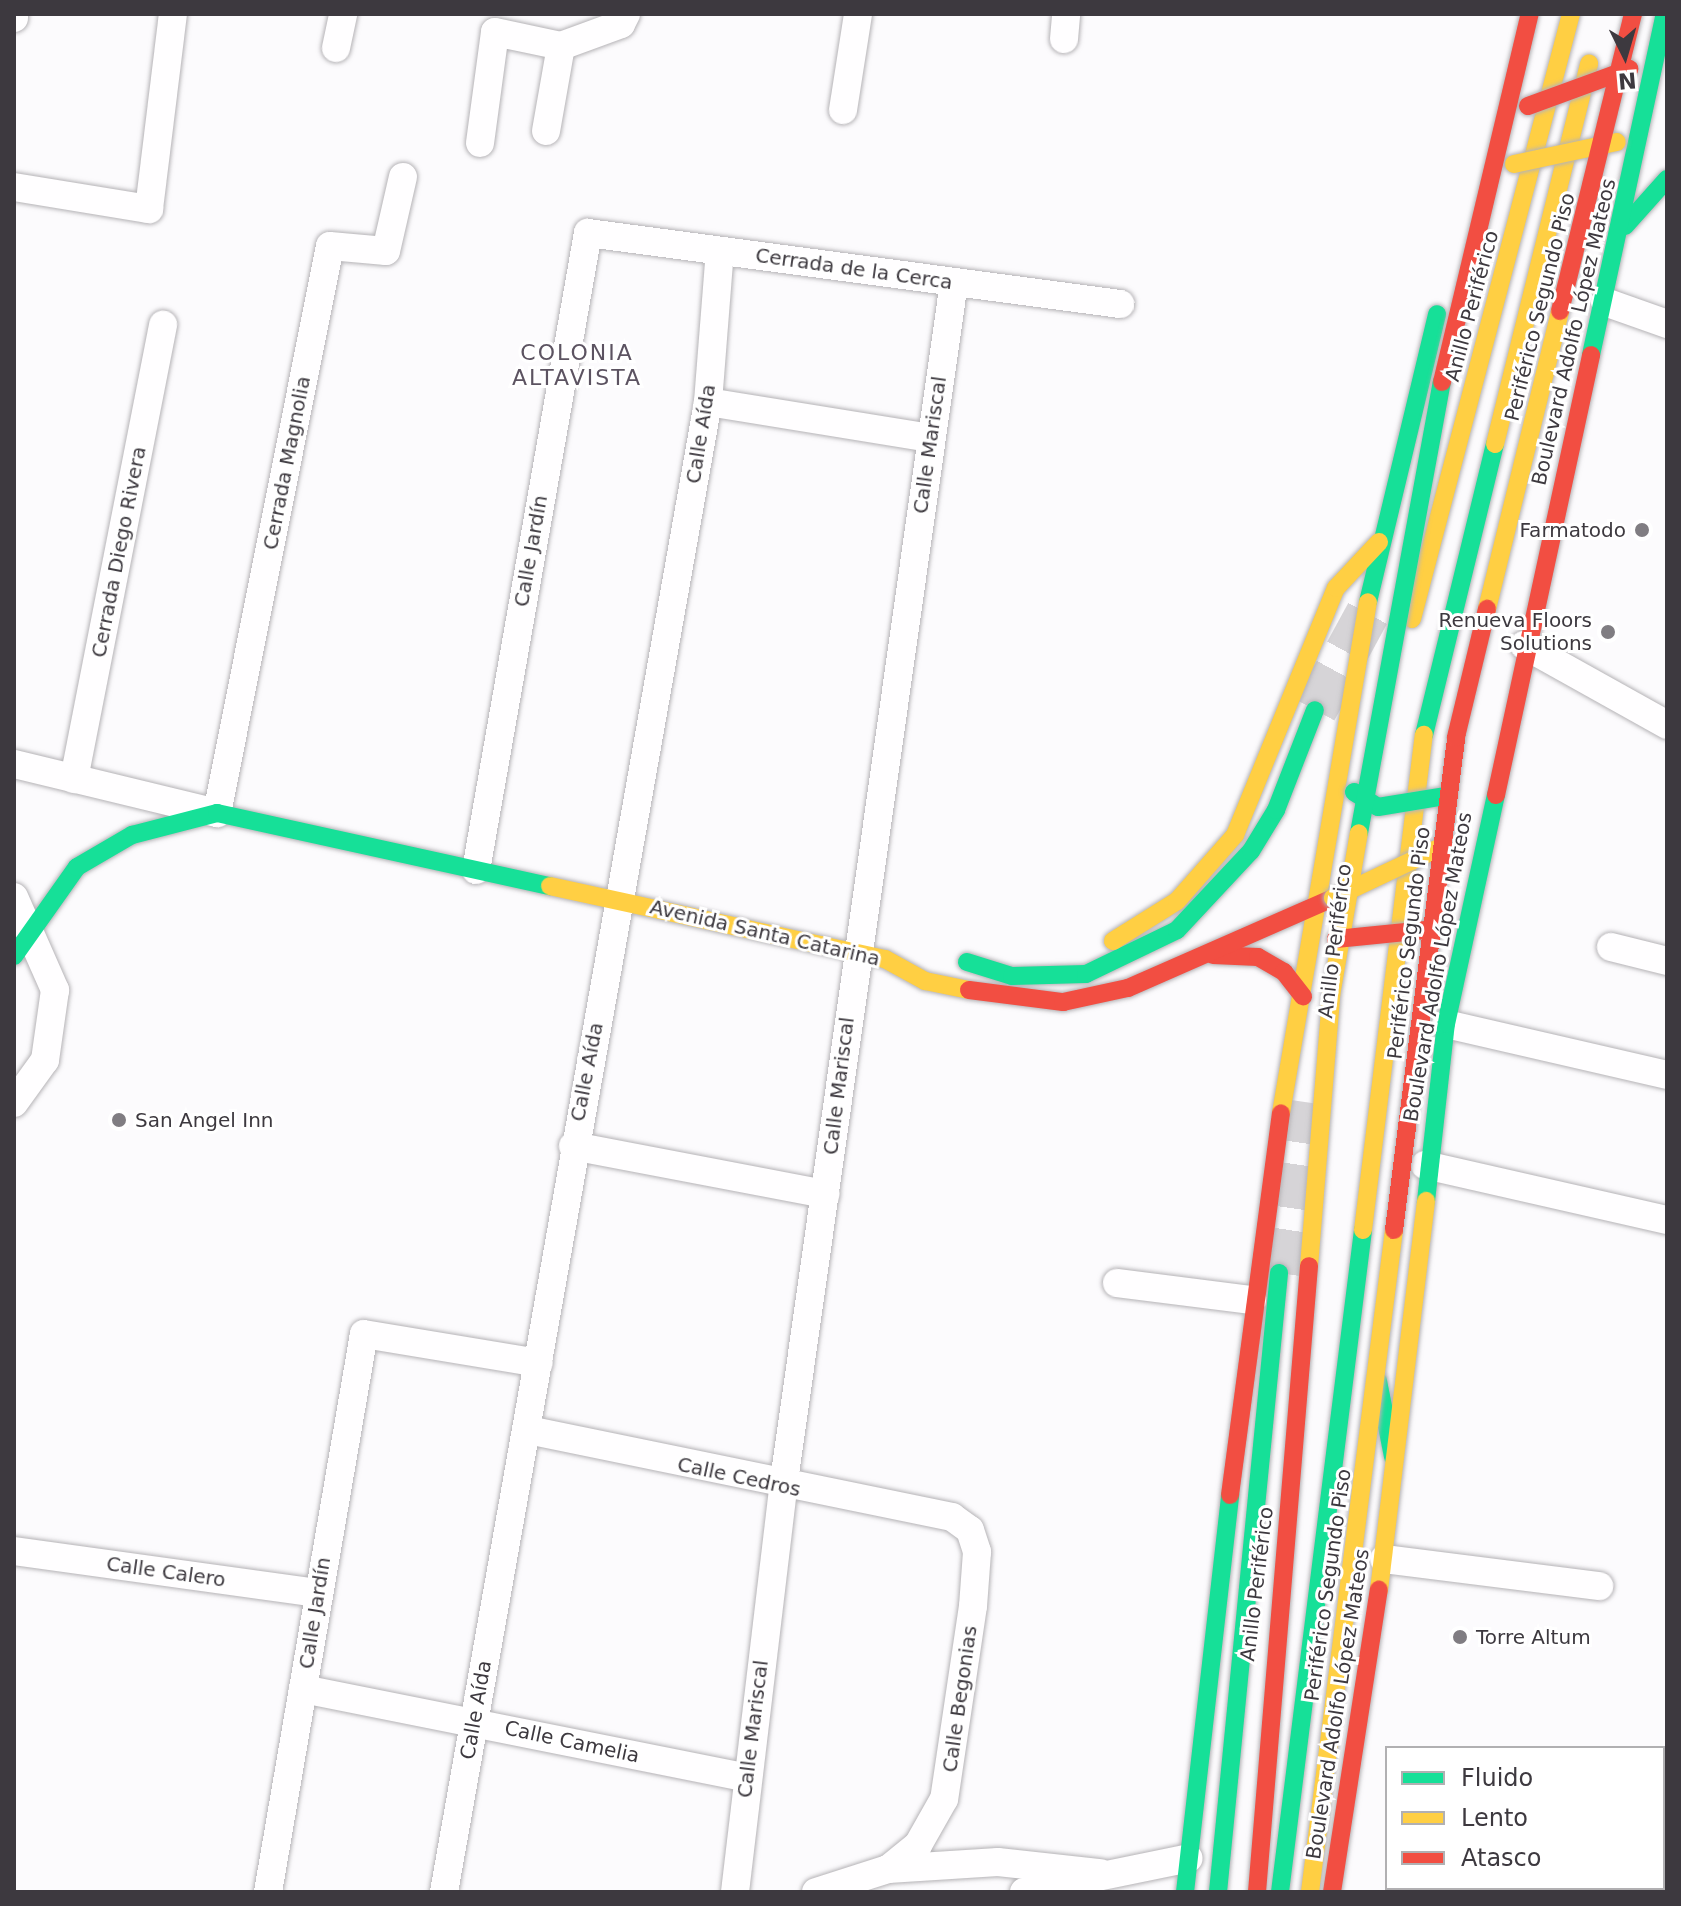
<!DOCTYPE html>
<html>
<head>
<meta charset="utf-8">
<style>
	body { margin:0 }
	#map { position:relative; width:1681px; height:1906px; overflow:hidden; background:#fcfbfd; font-family:"DejaVu Sans",sans-serif }
	div>[style] { position:absolute }
	.highway-tunnel>* { height:44px; margin-top:-22px; transform-origin:0; background:repeating-linear-gradient(90deg,#d6d4d7 0 44px,transparent 0 66px) }
	.roads { filter:drop-shadow(0 0 2px #b5b3b6) drop-shadow(0 0 2px #b5b3b6) }
	.street>* { height:28px; margin:-14px; padding:0 14px; transform-origin:14px; border-radius:14px; background:#fffeff }
	.fast>* { height:18px; margin:-9px; padding:0 9px; transform-origin:9px; border-radius:9px; background:#16e098 }
	.slow>* { height:18px; margin:-9px; padding:0 9px; transform-origin:9px; border-radius:9px; background:#ffcf43 }
	.jam>* { height:18px; margin:-9px; padding:0 9px; transform-origin:9px; border-radius:9px; background:#f24e42 }
	.bridges { filter:drop-shadow(0 0 2px #b5b3b6) drop-shadow(0 0 2px #b5b3b6) }
	.fast-bridge>* { height:18px; margin:-9px; padding:0 9px; transform-origin:9px; border-radius:9px; background:#16e098 }
	.slow-bridge>* { height:18px; margin:-9px; padding:0 9px; transform-origin:9px; border-radius:9px; background:#ffcf43 }
	.jam-bridge>* { height:18px; margin:-9px; padding:0 9px; transform-origin:9px; border-radius:9px; background:#f24e42 }
	.dots>* { width:22px; height:22px; translate:-50% -50%; box-sizing:border-box; border:4px solid #fff; border-radius:50% }
	span { translate:-50% -50%; white-space:nowrap; text-align:center; line-height:1.15; -webkit-text-stroke:6px #fff; paint-order:stroke }
	.street-label { font-size:20px; color:#3d393f }
	.poi-label { font-size:20px; color:#3d393f }
	.right { translate:-100% -50%; text-align:right }
	.left { translate:0 -50%; text-align:left }
	.neighbourhood-label { font-size:22px; color:#5c5361; letter-spacing:2px }
	.frame { position:absolute; inset:0; border:16px solid #3d393f; pointer-events:none }
	.legend { position:absolute; left:1385px; top:1746px; width:280px; height:144px; box-sizing:border-box; background:#fff; border:2px solid #b1b0b2; margin:0; padding:10px 14px; list-style:none; font-size:24px; color:#3d393f }
	.legend li { display:flex; align-items:center; gap:16px; height:40px }
	.legend b { width:40px; border:2px solid #b1b0b2 }
	.north { position:absolute; left:1585px; top:16px; width:80px; height:80px; -webkit-text-stroke:6px #fff; paint-order:stroke; rotate:175deg; font-size:22px; font-weight:700; line-height:32px; text-align:center; color:#3d393f }
	.north::after { content:''; display:block; margin:auto; width:28px; height:36px; background:#3d393f; clip-path:polygon(50% 0,100% 100%,50% 72%,0 100%) }
</style>
</head>
<body>
<div id="map">
	<div class="highway-tunnel">
		<i style="left:1315px;top:710px;width:113px;rotate:-61.4deg"></i>
		<i style="left:1279px;top:1273px;width:173px;rotate:-81.7deg"></i>
	</div>
	<div class="roads">
		<div class="street">
			<i style="left:14px;top:18px;width:4px;rotate:-90deg"></i>
			<i style="left:1064px;top:39px;width:25px;rotate:-85deg"></i>
			<i style="left:336px;top:48px;width:35px;rotate:-78deg"></i>
			<i style="left:843px;top:110px;width:97px;rotate:-81.1deg"></i>
			<i style="left:546px;top:131px;width:86px;rotate:-80deg"></i>
			<i style="left:480px;top:143px;width:112px;rotate:-82.3deg"></i>
			<i style="left:495px;top:32px;width:67px;rotate:12deg"></i>
			<i style="left:561px;top:46px;width:64px;rotate:-20.1deg"></i>
			<i style="left:621px;top:24px;width:11px;rotate:-63deg"></i>
			<i style="left:14px;top:187px;width:137px;rotate:9.3deg"></i>
			<i style="left:149px;top:209px;width:196px;rotate:-83deg"></i>
			<i style="left:1605px;top:302px;width:66px;rotate:19.5deg"></i>
			<i style="left:708px;top:402px;width:226px;rotate:9.2deg"></i>
			<i style="left:1524px;top:645px;width:164px;rotate:29.2deg"></i>
			<i style="left:14px;top:764px;width:209px;rotate:13.6deg"></i>
			<i style="left:217px;top:813px;width:578px;rotate:-78.73deg"></i>
			<i style="left:330px;top:246px;width:56px;rotate:5.1deg"></i>
			<i style="left:386px;top:251px;width:76px;rotate:-77.1deg"></i>
			<i style="left:74px;top:779px;width:463px;rotate:-78.9deg"></i>
			<i style="left:476px;top:870px;width:647px;rotate:-80.03deg"></i>
			<i style="left:588px;top:233px;width:537px;rotate:7.6deg"></i>
			<i style="left:14px;top:897px;width:102px;rotate:66.2deg"></i>
			<i style="left:55px;top:990px;width:71px;rotate:98.1deg"></i>
			<i style="left:45px;top:1060px;width:53px;rotate:125.8deg"></i>
			<i style="left:1611px;top:947px;width:58px;rotate:14deg"></i>
			<i style="left:1446px;top:1024px;width:227px;rotate:13deg"></i>
			<i style="left:573px;top:1146px;width:257px;rotate:10.8deg"></i>
			<i style="left:1425px;top:1165px;width:248px;rotate:12.8deg"></i>
			<i style="left:1117px;top:1283px;width:136px;rotate:7.2deg"></i>
			<i style="left:528px;top:1430px;width:433px;rotate:11.6deg"></i>
			<i style="left:952px;top:1517px;width:22px;rotate:36deg"></i>
			<i style="left:970px;top:1530px;width:23px;rotate:72deg"></i>
			<i style="left:977px;top:1552px;width:54px;rotate:94.2deg"></i>
			<i style="left:973px;top:1606px;width:195px;rotate:98.5deg"></i>
			<i style="left:944px;top:1799px;width:53px;rotate:119.5deg"></i>
			<i style="left:918px;top:1845px;width:38px;rotate:141deg"></i>
			<i style="left:14px;top:1551px;width:306px;rotate:7.9deg"></i>
			<i style="left:1384px;top:1559px;width:217px;rotate:7.2deg"></i>
			<i style="left:303px;top:1689px;width:453px;rotate:11.3deg"></i>
			<i style="left:268px;top:1892px;width:566px;rotate:-80.24deg"></i>
			<i style="left:364px;top:1334px;width:177px;rotate:9.4deg"></i>
			<i style="left:444px;top:1892px;width:1513px;rotate:-79.95deg"></i>
			<i style="left:708px;top:402px;width:151px;rotate:-85.5deg"></i>
			<i style="left:735px;top:1892px;width:407px;rotate:-83.2deg"></i>
			<i style="left:783px;top:1488px;width:1218px;rotate:-81.93deg"></i>
			<i style="left:816px;top:1892px;width:76px;rotate:-17.7deg"></i>
			<i style="left:888px;top:1869px;width:110px;rotate:-3.6deg"></i>
			<i style="left:998px;top:1862px;width:103px;rotate:6.2deg"></i>
			<i style="left:1024px;top:1892px;width:168px;rotate:-11.6deg"></i>
		</div>
		<div class="fast">
			<i style="left:1625px;top:226px;width:63px;rotate:-48.2deg"></i>
			<i style="left:1591px;top:355px;width:349px;rotate:-77.8deg"></i>
			<i style="left:1368px;top:602px;width:296px;rotate:-76.5deg"></i>
			<i style="left:1424px;top:735px;width:300px;rotate:-76.3deg"></i>
			<i style="left:14px;top:956px;width:109px;rotate:-54.7deg"></i>
			<i style="left:77px;top:867px;width:64px;rotate:-30.2deg"></i>
			<i style="left:132px;top:835px;width:88px;rotate:-14.5deg"></i>
			<i style="left:217px;top:813px;width:341px;rotate:12.4deg"></i>
			<i style="left:967px;top:962px;width:47px;rotate:17.3deg"></i>
			<i style="left:1012px;top:976px;width:74px;rotate:-1.5deg"></i>
			<i style="left:1086px;top:974px;width:101px;rotate:-25.8deg"></i>
			<i style="left:1177px;top:930px;width:108px;rotate:-46.9deg"></i>
			<i style="left:1251px;top:851px;width:48px;rotate:-58.6deg"></i>
			<i style="left:1276px;top:810px;width:107px;rotate:-68.7deg"></i>
			<i style="left:1426px;top:1201px;width:178px;rotate:-83.6deg"></i>
			<i style="left:1446px;top:1024px;width:234px;rotate:-77.7deg"></i>
			<i style="left:1378px;top:1381px;width:77px;rotate:78.8deg"></i>
			<i style="left:1185px;top:1892px;width:400px;rotate:-83.5deg"></i>
			<i style="left:1218px;top:1892px;width:622px;rotate:-84.37deg"></i>
			<i style="left:1280px;top:1892px;width:667px;rotate:-82.85deg"></i>
		</div>
		<div class="slow">
			<i style="left:1495px;top:444px;width:392px;rotate:-76.1deg"></i>
			<i style="left:1412px;top:619px;width:626px;rotate:-75.28deg"></i>
			<i style="left:550px;top:886px;width:343px;rotate:12.3deg"></i>
			<i style="left:885px;top:959px;width:46px;rotate:28.8deg"></i>
			<i style="left:925px;top:981px;width:45px;rotate:11.6deg"></i>
			<i style="left:1113px;top:941px;width:75px;rotate:-32deg"></i>
			<i style="left:1177px;top:901px;width:88px;rotate:-48.7deg"></i>
			<i style="left:1235px;top:835px;width:267px;rotate:-67.8deg"></i>
			<i style="left:1336px;top:588px;width:63px;rotate:-46.9deg"></i>
			<i style="left:1281px;top:1113px;width:518px;rotate:-80.34deg"></i>
			<i style="left:1363px;top:1230px;width:499px;rotate:-83deg"></i>
			<i style="left:1379px;top:1590px;width:392px;rotate:-83.1deg"></i>
		</div>
		<div class="jam">
			<i style="left:1496px;top:795px;width:450px;rotate:-77.8deg"></i>
			<i style="left:1213px;top:955px;width:45px;rotate:2.5deg"></i>
			<i style="left:1258px;top:957px;width:30px;rotate:30deg"></i>
			<i style="left:1284px;top:972px;width:31px;rotate:52deg"></i>
			<i style="left:969px;top:990px;width:95px;rotate:7.3deg"></i>
			<i style="left:1063px;top:1002px;width:66px;rotate:-12.2deg"></i>
			<i style="left:1128px;top:988px;width:224px;rotate:-23.7deg"></i>
			<i style="left:1230px;top:1495px;width:385px;rotate:-82.4deg"></i>
			<i style="left:1332px;top:1892px;width:306px;rotate:-81.2deg"></i>
		</div>
	</div>
	<div class="bridges">
		<div class="fast-bridge">
			<i style="left:1354px;top:792px;width:28px;rotate:32deg"></i>
			<i style="left:1378px;top:807px;width:69px;rotate:-9.2deg"></i>
			<i style="left:1359px;top:833px;width:459px;rotate:-79.6deg"></i>
		</div>
		<div class="slow-bridge">
			<i style="left:1514px;top:164px;width:105px;rotate:-12.1deg"></i>
			<i style="left:1487px;top:609px;width:307px;rotate:-76.2deg"></i>
			<i style="left:1333px;top:898px;width:122px;rotate:-25.3deg"></i>
			<i style="left:1309px;top:1266px;width:271px;rotate:-85.3deg"></i>
			<i style="left:1331px;top:996px;width:165px;rotate:-80.3deg"></i>
			<i style="left:1310px;top:1892px;width:667px;rotate:-82.77deg"></i>
		</div>
		<div class="jam-bridge">
			<i style="left:1528px;top:106px;width:108px;rotate:-20.1deg"></i>
			<i style="left:1560px;top:311px;width:306px;rotate:-76.2deg"></i>
			<i style="left:1442px;top:382px;width:378px;rotate:-76.6deg"></i>
			<i style="left:1336px;top:939px;width:90px;rotate:-5.7deg"></i>
			<i style="left:1394px;top:1230px;width:497px;rotate:-82.8deg"></i>
			<i style="left:1456px;top:737px;width:132px;rotate:-76.4deg"></i>
			<i style="left:1257px;top:1892px;width:628px;rotate:-85.25deg"></i>
		</div>
	</div>
	<div class="dots">
		<i style="left:1642px;top:530px;background:#807d82"></i>
		<i style="left:1608px;top:632px;background:#807d82"></i>
		<i style="left:119px;top:1120px;background:#807d82"></i>
		<i style="left:1460px;top:1637px;background:#807d82"></i>
	</div>
	<div class="street-label">
		<span style="left:854px;top:269px;rotate:8deg">Cerrada de la Cerca</span>
		<span style="left:1472px;top:306px;rotate:-75deg">Anillo Periférico</span>
		<span style="left:1540px;top:307px;rotate:-76deg">Periférico Segundo Piso</span>
		<span style="left:1574px;top:332px;rotate:-77deg">Boulevard Adolfo López Mateos</span>
		<span style="left:701px;top:434px;rotate:-81deg">Calle Aída</span>
		<span style="left:930px;top:445px;rotate:-82deg">Calle Mariscal</span>
		<span style="left:287px;top:463px;rotate:-79deg">Cerrada Magnolia</span>
		<span style="left:531px;top:551px;rotate:-80deg">Calle Jardín</span>
		<span style="left:119px;top:552px;rotate:-79deg">Cerrada Diego Rivera</span>
		<span style="left:765px;top:933px;rotate:13deg">Avenida Santa Catarina</span>
		<span style="left:1335px;top:941px;rotate:-83deg">Anillo Periférico</span>
		<span style="left:1409px;top:943px;rotate:-83deg">Periférico Segundo Piso</span>
		<span style="left:1438px;top:967px;rotate:-80deg">Boulevard Adolfo López Mateos</span>
		<span style="left:587px;top:1072px;rotate:-79deg">Calle Aída</span>
		<span style="left:839px;top:1086px;rotate:-83deg">Calle Mariscal</span>
		<span style="left:739px;top:1477px;rotate:12deg">Calle Cedros</span>
		<span style="left:166px;top:1572px;rotate:8deg">Calle Calero</span>
		<span style="left:1257px;top:1584px;rotate:-83deg">Anillo Periférico</span>
		<span style="left:1328px;top:1585px;rotate:-82deg">Periférico Segundo Piso</span>
		<span style="left:315px;top:1613px;rotate:-81deg">Calle Jardín</span>
		<span style="left:960px;top:1699px;rotate:-82deg">Calle Begonias</span>
		<span style="left:1338px;top:1704px;rotate:-81deg">Boulevard Adolfo López Mateos</span>
		<span style="left:476px;top:1710px;rotate:-80deg">Calle Aída</span>
		<span style="left:753px;top:1729px;rotate:-83deg">Calle Mariscal</span>
		<span style="left:572px;top:1742px;rotate:12deg">Calle Camelia</span>
	</div>
	<div class="poi-label">
		<span class="right" style="left:1626px;top:530px">Farmatodo</span>
		<span class="right" style="left:1592px;top:632px">Renueva Floors<br>Solutions</span>
		<span class="left" style="left:135px;top:1120px">San Angel Inn</span>
		<span class="left" style="left:1476px;top:1637px">Torre Altum</span>
	</div>
	<div class="neighbourhood-label">
		<span style="left:577px;top:365px">COLONIA<br>ALTAVISTA</span>
	</div>
	<div class="frame"></div>
	<ul class="legend">
	<li><b style="height:10px;background:#16e098"></b>Fluido</li>
	<li><b style="height:10px;background:#ffcf43"></b>Lento</li>
	<li><b style="height:10px;background:#f24e42"></b>Atasco</li>
	</ul>
	<div class="north">N</div>
</div>
</body>
</html>
